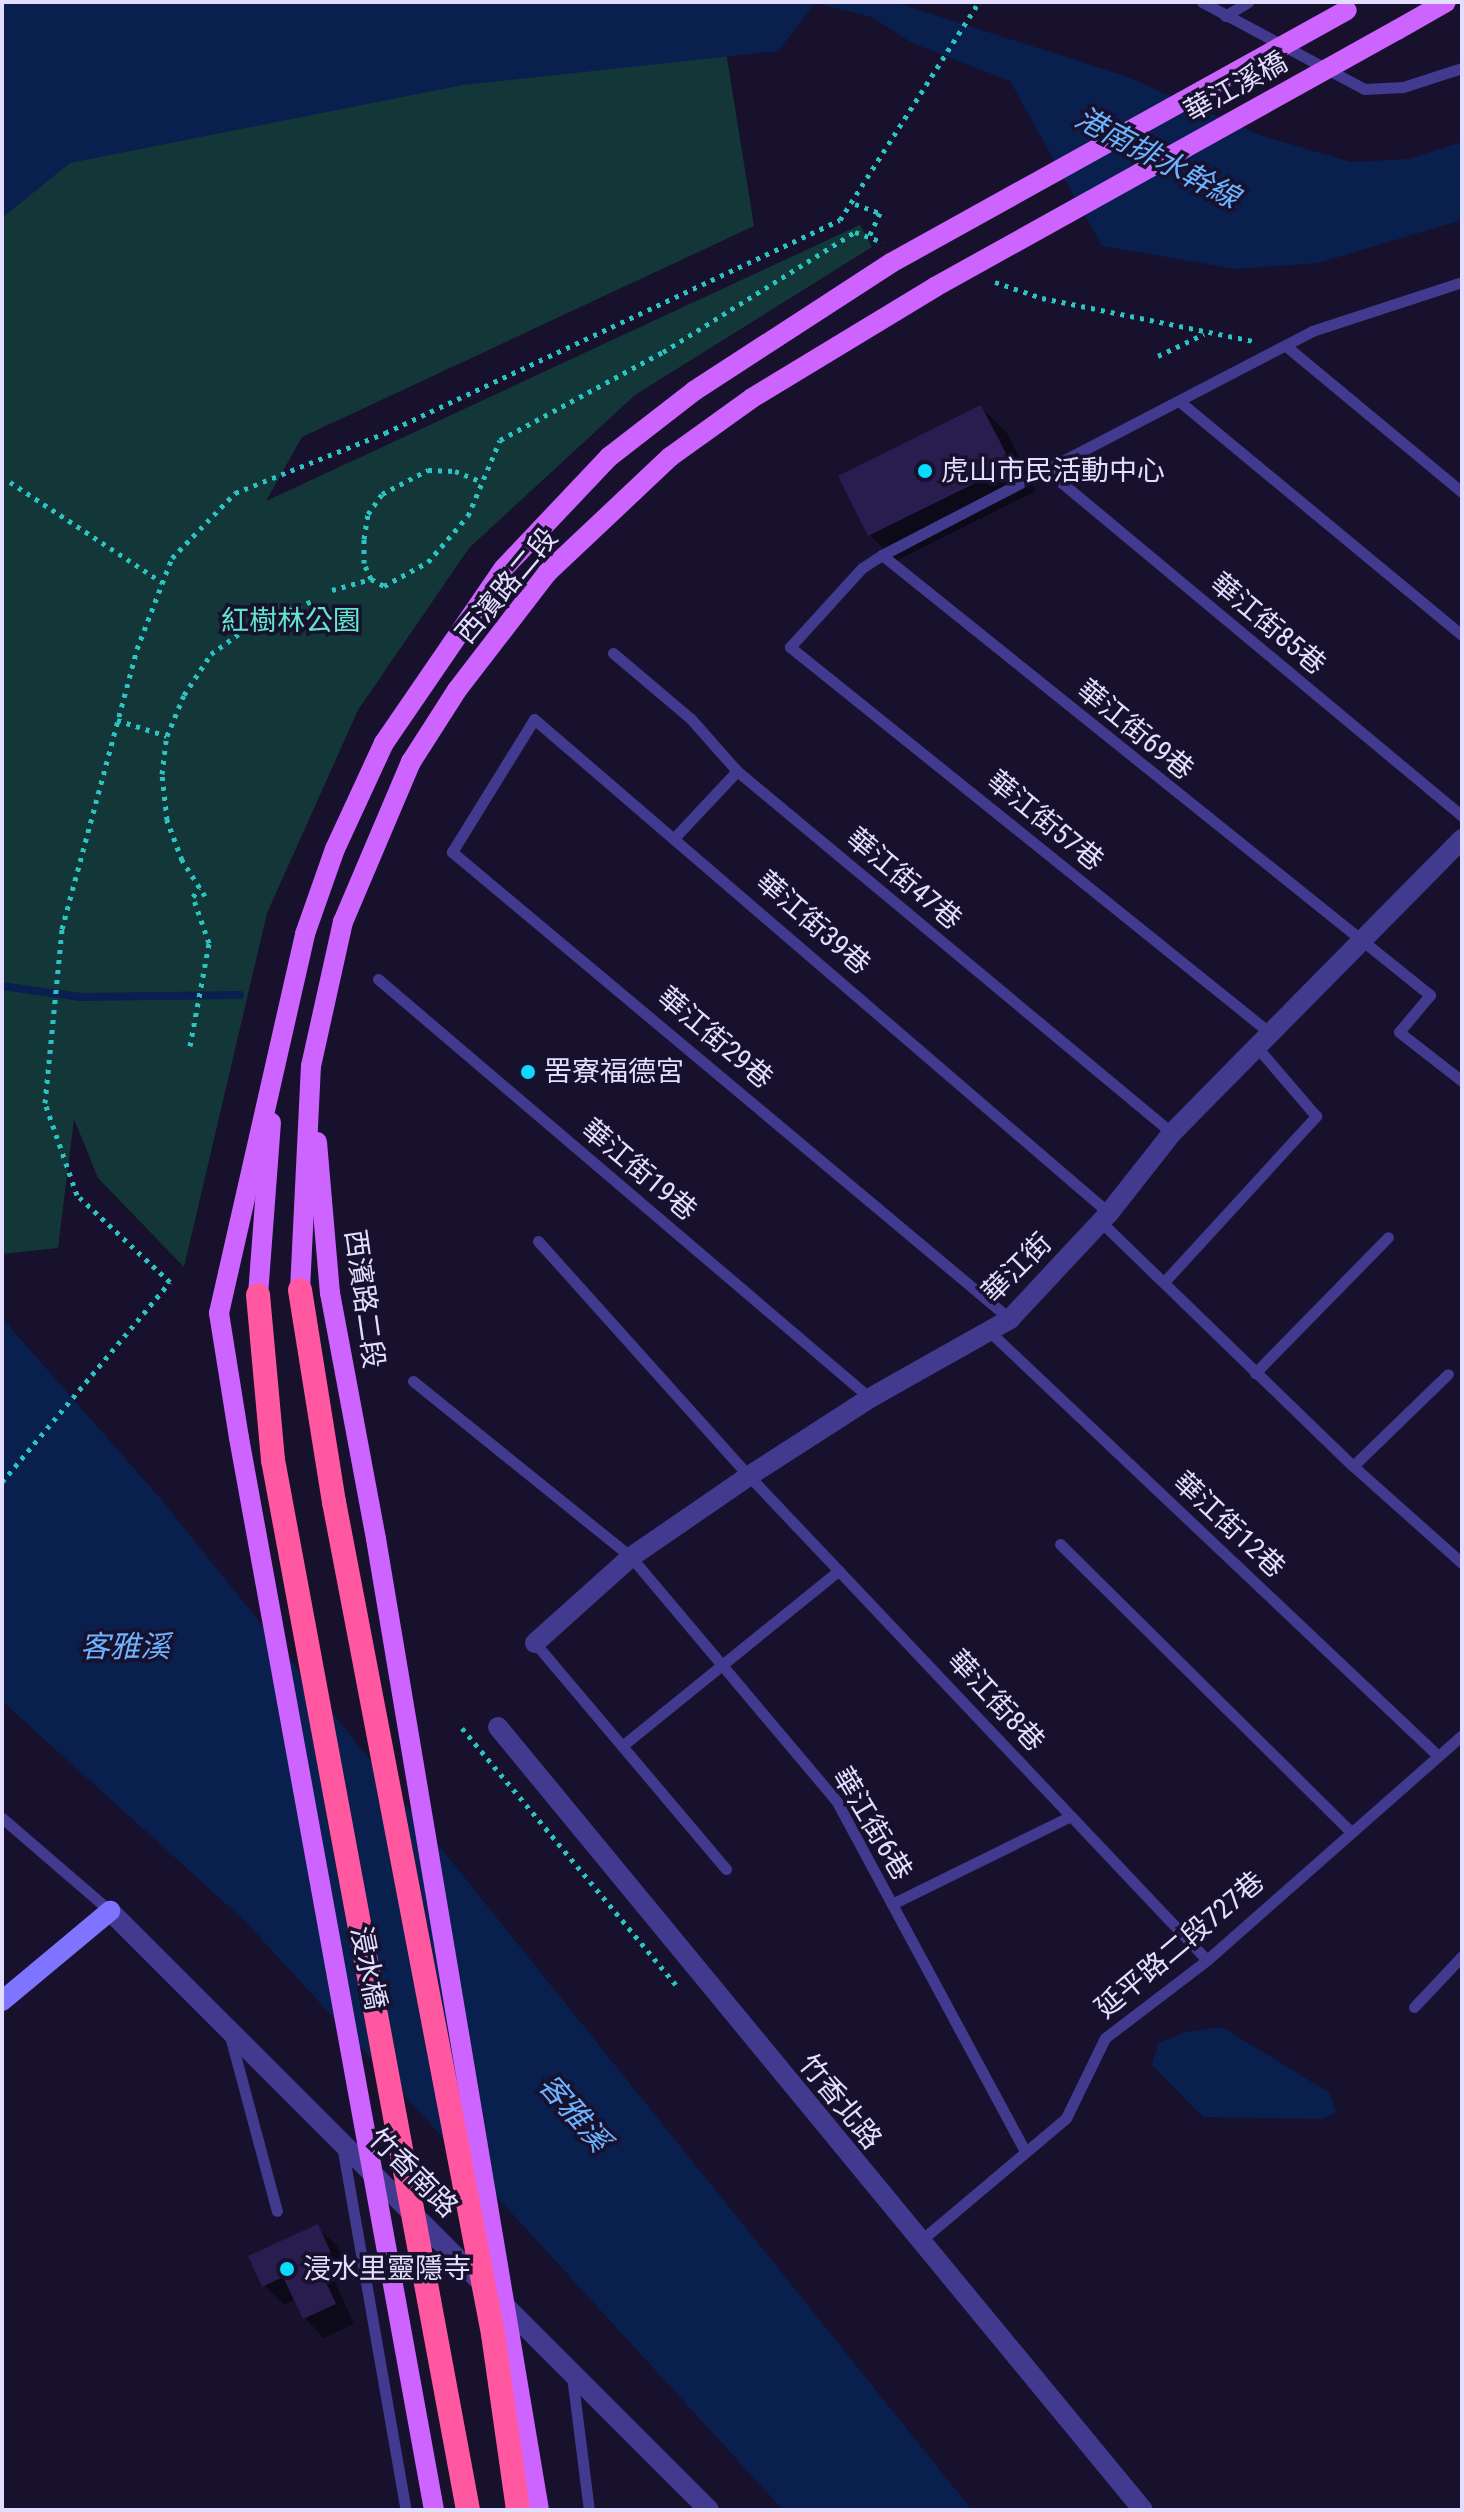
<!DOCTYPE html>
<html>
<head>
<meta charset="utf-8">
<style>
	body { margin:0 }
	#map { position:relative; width:1464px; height:2512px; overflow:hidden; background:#17112e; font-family:"Roboto Condensed","Noto Sans TC",sans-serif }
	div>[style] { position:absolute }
	.green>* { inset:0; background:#133738 }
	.water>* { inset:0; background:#091f4e }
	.shadow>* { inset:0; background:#0007 }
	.stream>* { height:8px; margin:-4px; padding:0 4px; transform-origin:4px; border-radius:4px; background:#091f4e }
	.building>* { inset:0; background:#291c4f }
	.path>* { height:5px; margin-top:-2.5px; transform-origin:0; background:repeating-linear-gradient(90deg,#2cc4c3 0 4px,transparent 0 10px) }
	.lane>* { height:11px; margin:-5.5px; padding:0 5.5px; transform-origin:5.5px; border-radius:5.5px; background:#423a8e }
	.street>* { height:20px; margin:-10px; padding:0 10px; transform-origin:10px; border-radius:10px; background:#423a8e }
	.secondary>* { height:20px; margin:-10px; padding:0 10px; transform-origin:10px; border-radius:10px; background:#7f74ff }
	.primary>* { height:20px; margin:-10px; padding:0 10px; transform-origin:10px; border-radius:10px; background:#cd64ff }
	.highway>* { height:24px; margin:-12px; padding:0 12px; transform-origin:12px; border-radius:12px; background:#ff58a0 }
	.primary-bridge>* { height:20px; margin:-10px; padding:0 10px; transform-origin:10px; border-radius:10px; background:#cd64ff }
	.highway-bridge>* { height:24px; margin:-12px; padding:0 12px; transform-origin:12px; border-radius:12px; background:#ff58a0 }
	.dots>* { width:22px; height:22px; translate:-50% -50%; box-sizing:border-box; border:4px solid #17112e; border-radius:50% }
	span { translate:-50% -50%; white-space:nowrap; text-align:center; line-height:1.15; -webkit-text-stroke:7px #17112e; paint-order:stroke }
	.street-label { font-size:28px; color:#e3ddff }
	.poi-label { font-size:28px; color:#e3ddff }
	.left { translate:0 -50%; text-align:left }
	.park-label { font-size:28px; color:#63e5cb }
	.water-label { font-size:30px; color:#6bb3ff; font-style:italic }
	.frame { position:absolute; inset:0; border:4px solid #e3ddff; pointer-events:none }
</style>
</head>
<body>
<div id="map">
	<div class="green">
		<i style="clip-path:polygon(2px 2px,718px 2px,754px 226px,302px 437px,266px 501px,860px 225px,872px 247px,635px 395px,469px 548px,358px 710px,267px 913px,184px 1267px,98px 1178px,74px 1119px,58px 1248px,2px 1254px)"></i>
	</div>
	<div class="water">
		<i style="clip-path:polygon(2px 2px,894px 2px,1125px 76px,1262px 136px,1351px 162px,1408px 159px,1462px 142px,1462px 220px,1318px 263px,1236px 269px,1102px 246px,1010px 81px,912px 43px,872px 17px,815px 3px,778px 51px,463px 85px,70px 163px,2px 218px)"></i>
		<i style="clip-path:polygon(2px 1318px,159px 1497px,972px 2510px,783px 2510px,246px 1922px,2px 1701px)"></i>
		<i style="clip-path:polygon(1222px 2027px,1330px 2093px,1336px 2112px,1323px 2119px,1203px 2117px,1152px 2065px,1158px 2043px,1186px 2032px)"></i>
	</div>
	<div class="shadow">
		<i style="clip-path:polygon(981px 407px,1007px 433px,1036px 491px,896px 561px,870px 535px,841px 477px)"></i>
		<i style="clip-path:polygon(317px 2227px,337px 2246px,349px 2273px,334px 2280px,354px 2324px,324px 2338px,305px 2318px,296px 2299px,284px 2305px,264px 2285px)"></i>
	</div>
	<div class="stream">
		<i style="left:2px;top:986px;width:79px;rotate:8deg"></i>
		<i style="left:80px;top:997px;width:160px;rotate:-0.7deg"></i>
	</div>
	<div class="building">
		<i style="clip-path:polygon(981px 405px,1012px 465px,868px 536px,838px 476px)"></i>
		<i style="clip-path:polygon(318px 2224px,331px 2253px,316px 2260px,336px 2304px,303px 2319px,283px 2277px,262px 2287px,248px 2256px)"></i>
	</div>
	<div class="path">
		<i style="left:855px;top:204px;width:27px;rotate:20deg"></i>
		<i style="left:880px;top:213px;width:26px;rotate:115deg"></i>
		<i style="left:995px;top:282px;width:50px;rotate:18.8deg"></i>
		<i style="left:1042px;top:298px;width:215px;rotate:11.5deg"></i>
		<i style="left:1158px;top:356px;width:51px;rotate:-25.6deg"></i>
		<i style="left:10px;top:482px;width:183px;rotate:33.4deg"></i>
		<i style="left:371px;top:579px;width:17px;rotate:-114deg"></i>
		<i style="left:364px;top:563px;width:24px;rotate:-90deg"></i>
		<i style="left:364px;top:539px;width:25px;rotate:-81deg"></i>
		<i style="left:368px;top:514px;width:24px;rotate:-55deg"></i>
		<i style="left:382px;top:494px;width:52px;rotate:-27.6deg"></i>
		<i style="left:428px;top:470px;width:27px;rotate:2deg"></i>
		<i style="left:455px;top:471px;width:29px;rotate:22deg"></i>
		<i style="left:332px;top:590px;width:41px;rotate:-15.8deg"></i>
		<i style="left:371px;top:579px;width:15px;rotate:28deg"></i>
		<i style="left:384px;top:586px;width:50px;rotate:-28.6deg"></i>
		<i style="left:428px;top:562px;width:61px;rotate:-49deg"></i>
		<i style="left:468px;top:516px;width:82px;rotate:-67.2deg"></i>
		<i style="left:500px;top:440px;width:185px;rotate:-28.4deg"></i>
		<i style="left:663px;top:352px;width:226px;rotate:-32deg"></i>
		<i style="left:855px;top:232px;width:30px;rotate:20deg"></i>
		<i style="left:117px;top:720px;width:52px;rotate:17.7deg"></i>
		<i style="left:205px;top:896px;width:43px;rotate:-122.6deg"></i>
		<i style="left:182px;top:860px;width:43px;rotate:-110.6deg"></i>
		<i style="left:167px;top:820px;width:46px;rotate:-96.2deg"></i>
		<i style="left:162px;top:774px;width:38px;rotate:-83deg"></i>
		<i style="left:167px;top:736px;width:44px;rotate:-67.5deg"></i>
		<i style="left:184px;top:695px;width:49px;rotate:-56.6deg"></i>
		<i style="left:211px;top:654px;width:49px;rotate:-35.9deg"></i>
		<i style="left:251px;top:625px;width:69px;rotate:-21.3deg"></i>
		<i style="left:190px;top:1046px;width:105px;rotate:-79.5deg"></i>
		<i style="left:209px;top:943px;width:49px;rotate:-109.2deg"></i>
		<i style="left:193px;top:897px;width:11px;rotate:-56deg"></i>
		<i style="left:2px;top:1482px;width:261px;rotate:-50deg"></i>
		<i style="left:170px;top:1282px;width:127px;rotate:-136.9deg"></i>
		<i style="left:77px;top:1195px;width:97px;rotate:-109.2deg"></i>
		<i style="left:45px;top:1103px;width:175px;rotate:-84.4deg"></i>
		<i style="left:62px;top:929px;width:290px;rotate:-75deg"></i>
		<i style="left:137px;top:649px;width:97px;rotate:-69deg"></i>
		<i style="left:172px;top:558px;width:91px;rotate:-45.9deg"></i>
		<i style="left:235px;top:493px;width:162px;rotate:-21.8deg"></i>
		<i style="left:385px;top:433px;width:502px;rotate:-25.09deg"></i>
		<i style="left:840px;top:220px;width:259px;rotate:-57.5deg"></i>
		<i style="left:462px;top:1728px;width:334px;rotate:50.2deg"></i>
	</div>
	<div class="lane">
		<i style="left:1202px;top:2px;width:184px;rotate:28.2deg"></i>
		<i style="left:1364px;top:89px;width:39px;rotate:-3deg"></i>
		<i style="left:1403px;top:87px;width:62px;rotate:-17.9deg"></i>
		<i style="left:1225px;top:16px;width:27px;rotate:-31deg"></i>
		<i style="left:1286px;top:346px;width:229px;rotate:39.7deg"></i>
		<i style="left:1179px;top:401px;width:367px;rotate:39.6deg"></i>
		<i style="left:1044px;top:468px;width:544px;rotate:39.78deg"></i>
		<i style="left:882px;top:555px;width:703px;rotate:38.76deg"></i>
		<i style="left:1430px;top:995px;width:48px;rotate:130deg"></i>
		<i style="left:1399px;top:1032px;width:80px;rotate:37.9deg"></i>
		<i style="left:613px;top:653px;width:102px;rotate:40.2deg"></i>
		<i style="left:691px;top:719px;width:69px;rotate:48.5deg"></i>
		<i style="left:737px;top:771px;width:566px;rotate:39.77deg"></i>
		<i style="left:676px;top:836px;width:89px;rotate:-46.8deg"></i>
		<i style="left:378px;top:979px;width:646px;rotate:40.42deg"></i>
		<i style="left:1270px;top:1033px;width:616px;rotate:-141.19deg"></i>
		<i style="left:790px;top:647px;width:107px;rotate:-47.7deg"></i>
		<i style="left:862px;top:568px;width:24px;rotate:-33deg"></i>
		<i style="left:882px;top:555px;width:485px;rotate:-27.5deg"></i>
		<i style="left:1312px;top:331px;width:158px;rotate:-18.1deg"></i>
		<i style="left:1101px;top:1222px;width:351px;rotate:44.1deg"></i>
		<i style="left:1353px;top:1466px;width:146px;rotate:41.7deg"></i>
		<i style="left:538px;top:1241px;width:316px;rotate:48.1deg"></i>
		<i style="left:749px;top:1476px;width:666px;rotate:46.58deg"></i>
		<i style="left:1165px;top:1281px;width:224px;rotate:-47.5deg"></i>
		<i style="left:1316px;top:1116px;width:92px;rotate:-130.6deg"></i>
		<i style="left:1010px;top:1319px;width:728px;rotate:-140.07deg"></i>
		<i style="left:452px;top:852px;width:156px;rotate:-58.3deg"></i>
		<i style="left:534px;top:719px;width:758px;rotate:40.67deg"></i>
		<i style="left:990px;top:1332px;width:613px;rotate:43.41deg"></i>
		<i style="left:1255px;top:1373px;width:190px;rotate:-45.6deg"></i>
		<i style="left:413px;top:1381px;width:280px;rotate:38.9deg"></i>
		<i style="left:631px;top:1557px;width:320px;rotate:49.9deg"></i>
		<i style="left:837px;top:1802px;width:394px;rotate:61.7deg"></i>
		<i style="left:1353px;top:1466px;width:132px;rotate:-44.1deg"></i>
		<i style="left:1060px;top:1544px;width:408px;rotate:44.7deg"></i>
		<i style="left:535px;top:1643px;width:296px;rotate:49.8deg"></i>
		<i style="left:622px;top:1746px;width:279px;rotate:-39deg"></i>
		<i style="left:2px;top:1818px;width:143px;rotate:40.7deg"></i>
		<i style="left:892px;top:1904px;width:199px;rotate:-26.2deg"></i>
		<i style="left:1414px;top:2007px;width:70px;rotate:-46.7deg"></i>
		<i style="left:230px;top:2036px;width:181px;rotate:75deg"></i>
		<i style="left:342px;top:2145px;width:371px;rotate:80.1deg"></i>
		<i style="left:919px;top:2242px;width:192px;rotate:-40.1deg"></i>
		<i style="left:1066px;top:2118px;width:89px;rotate:-64deg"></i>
		<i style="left:1105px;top:2038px;width:128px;rotate:-37.4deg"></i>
		<i style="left:1207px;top:1960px;width:340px;rotate:-41.4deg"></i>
		<i style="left:572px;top:2376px;width:135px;rotate:82.8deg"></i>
	</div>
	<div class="street">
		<i style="left:535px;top:1643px;width:129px;rotate:-41.9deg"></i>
		<i style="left:631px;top:1557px;width:143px;rotate:-34.5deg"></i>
		<i style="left:749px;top:1476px;width:144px;rotate:-32.8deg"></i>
		<i style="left:870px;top:1398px;width:161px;rotate:-29.4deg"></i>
		<i style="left:1010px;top:1319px;width:145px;rotate:-47deg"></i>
		<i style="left:1109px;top:1213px;width:102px;rotate:-51.8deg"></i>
		<i style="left:1172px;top:1133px;width:413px;rotate:-45.4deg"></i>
		<i style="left:498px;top:1727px;width:1014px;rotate:50.52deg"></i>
		<i style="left:110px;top:1911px;width:847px;rotate:45deg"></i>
	</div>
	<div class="secondary">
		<i style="left:2px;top:2001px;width:141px;rotate:-39.8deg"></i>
	</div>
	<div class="primary">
		<i style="left:1397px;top:30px;width:56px;rotate:-29.7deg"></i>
		<i style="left:317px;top:1142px;width:152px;rotate:85.1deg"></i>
		<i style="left:330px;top:1293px;width:250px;rotate:79.4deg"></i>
		<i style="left:300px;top:1290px;width:224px;rotate:-87.2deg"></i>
		<i style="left:311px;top:1066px;width:148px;rotate:-77.5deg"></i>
		<i style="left:343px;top:922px;width:174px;rotate:-67deg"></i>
		<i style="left:411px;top:762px;width:85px;rotate:-57.4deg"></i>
		<i style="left:457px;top:690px;width:148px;rotate:-52.4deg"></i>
		<i style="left:547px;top:573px;width:169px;rotate:-43.3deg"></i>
		<i style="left:670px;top:457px;width:101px;rotate:-35.7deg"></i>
		<i style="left:752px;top:398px;width:214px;rotate:-31.2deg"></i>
		<i style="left:258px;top:1295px;width:173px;rotate:-85.7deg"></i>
		<i style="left:239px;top:1438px;width:127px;rotate:-99.1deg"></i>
		<i style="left:219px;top:1313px;width:389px;rotate:-77.2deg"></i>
		<i style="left:305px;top:934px;width:90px;rotate:-70.6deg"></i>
		<i style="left:335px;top:849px;width:117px;rotate:-65.2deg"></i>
		<i style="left:384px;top:743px;width:212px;rotate:-55.6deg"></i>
		<i style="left:504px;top:568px;width:153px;rotate:-46.6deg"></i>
		<i style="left:609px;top:457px;width:108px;rotate:-37.8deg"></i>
		<i style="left:694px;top:391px;width:235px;rotate:-33deg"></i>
	</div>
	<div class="highway">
		<i style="left:300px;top:1290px;width:215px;rotate:80.9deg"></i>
		<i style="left:258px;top:1295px;width:166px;rotate:84.8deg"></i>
	</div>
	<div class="primary-bridge">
		<i style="left:891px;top:263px;width:521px;rotate:-29.02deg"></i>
		<i style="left:935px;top:287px;width:529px;rotate:-29.09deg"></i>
		<i style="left:239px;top:1438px;width:1090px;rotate:79.69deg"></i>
		<i style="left:376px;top:1539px;width:985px;rotate:80.47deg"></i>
	</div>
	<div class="highway-bridge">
		<i style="left:273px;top:1460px;width:1068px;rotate:79.48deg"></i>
		<i style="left:334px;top:1502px;width:847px;rotate:79.18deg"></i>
		<i style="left:493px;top:2334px;width:178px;rotate:81.9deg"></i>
	</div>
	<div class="dots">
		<i style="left:925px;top:471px;background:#09daff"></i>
		<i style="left:528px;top:1072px;background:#09daff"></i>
		<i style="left:287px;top:2269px;background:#09daff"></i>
	</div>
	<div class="street-label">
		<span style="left:1236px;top:87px;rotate:-29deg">華江溪橋</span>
		<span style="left:507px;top:586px;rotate:-50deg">西濱路二段</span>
		<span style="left:1268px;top:624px;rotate:40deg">華江街85巷</span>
		<span style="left:1135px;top:730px;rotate:39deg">華江街69巷</span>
		<span style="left:1045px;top:821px;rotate:39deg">華江街57巷</span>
		<span style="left:904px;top:879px;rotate:40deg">華江街47巷</span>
		<span style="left:813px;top:923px;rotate:41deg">華江街39巷</span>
		<span style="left:715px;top:1038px;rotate:40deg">華江街29巷</span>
		<span style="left:639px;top:1170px;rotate:40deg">華江街19巷</span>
		<span style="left:1017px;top:1268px;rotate:-45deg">華江街</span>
		<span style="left:364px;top:1299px;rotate:82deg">西濱路二段</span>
		<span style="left:1229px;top:1525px;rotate:43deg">華江街12巷</span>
		<span style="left:996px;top:1701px;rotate:47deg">華江街8巷</span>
		<span style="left:872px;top:1824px;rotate:59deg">華江街6巷</span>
		<span style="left:1180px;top:1945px;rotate:-40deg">延平路二段727巷</span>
		<span style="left:368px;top:1968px;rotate:79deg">浸水橋</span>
		<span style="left:840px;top:2102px;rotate:51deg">竹香北路</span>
		<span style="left:413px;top:2173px;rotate:45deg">竹香南路</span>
	</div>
	<div class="poi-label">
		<span class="left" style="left:941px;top:471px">虎山市民活動中心</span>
		<span class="left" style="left:544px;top:1072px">罟寮福德宮</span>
		<span class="left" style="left:303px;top:2269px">浸水里靈隱寺</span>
	</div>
	<div class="park-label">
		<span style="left:291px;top:621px">紅樹林公園</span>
	</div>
	<div class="water-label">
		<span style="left:1157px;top:158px;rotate:28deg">港南排水幹線</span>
		<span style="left:125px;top:1647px">客雅溪</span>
		<span style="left:574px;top:2113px;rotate:49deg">客雅溪</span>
	</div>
	<div class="frame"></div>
</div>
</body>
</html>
